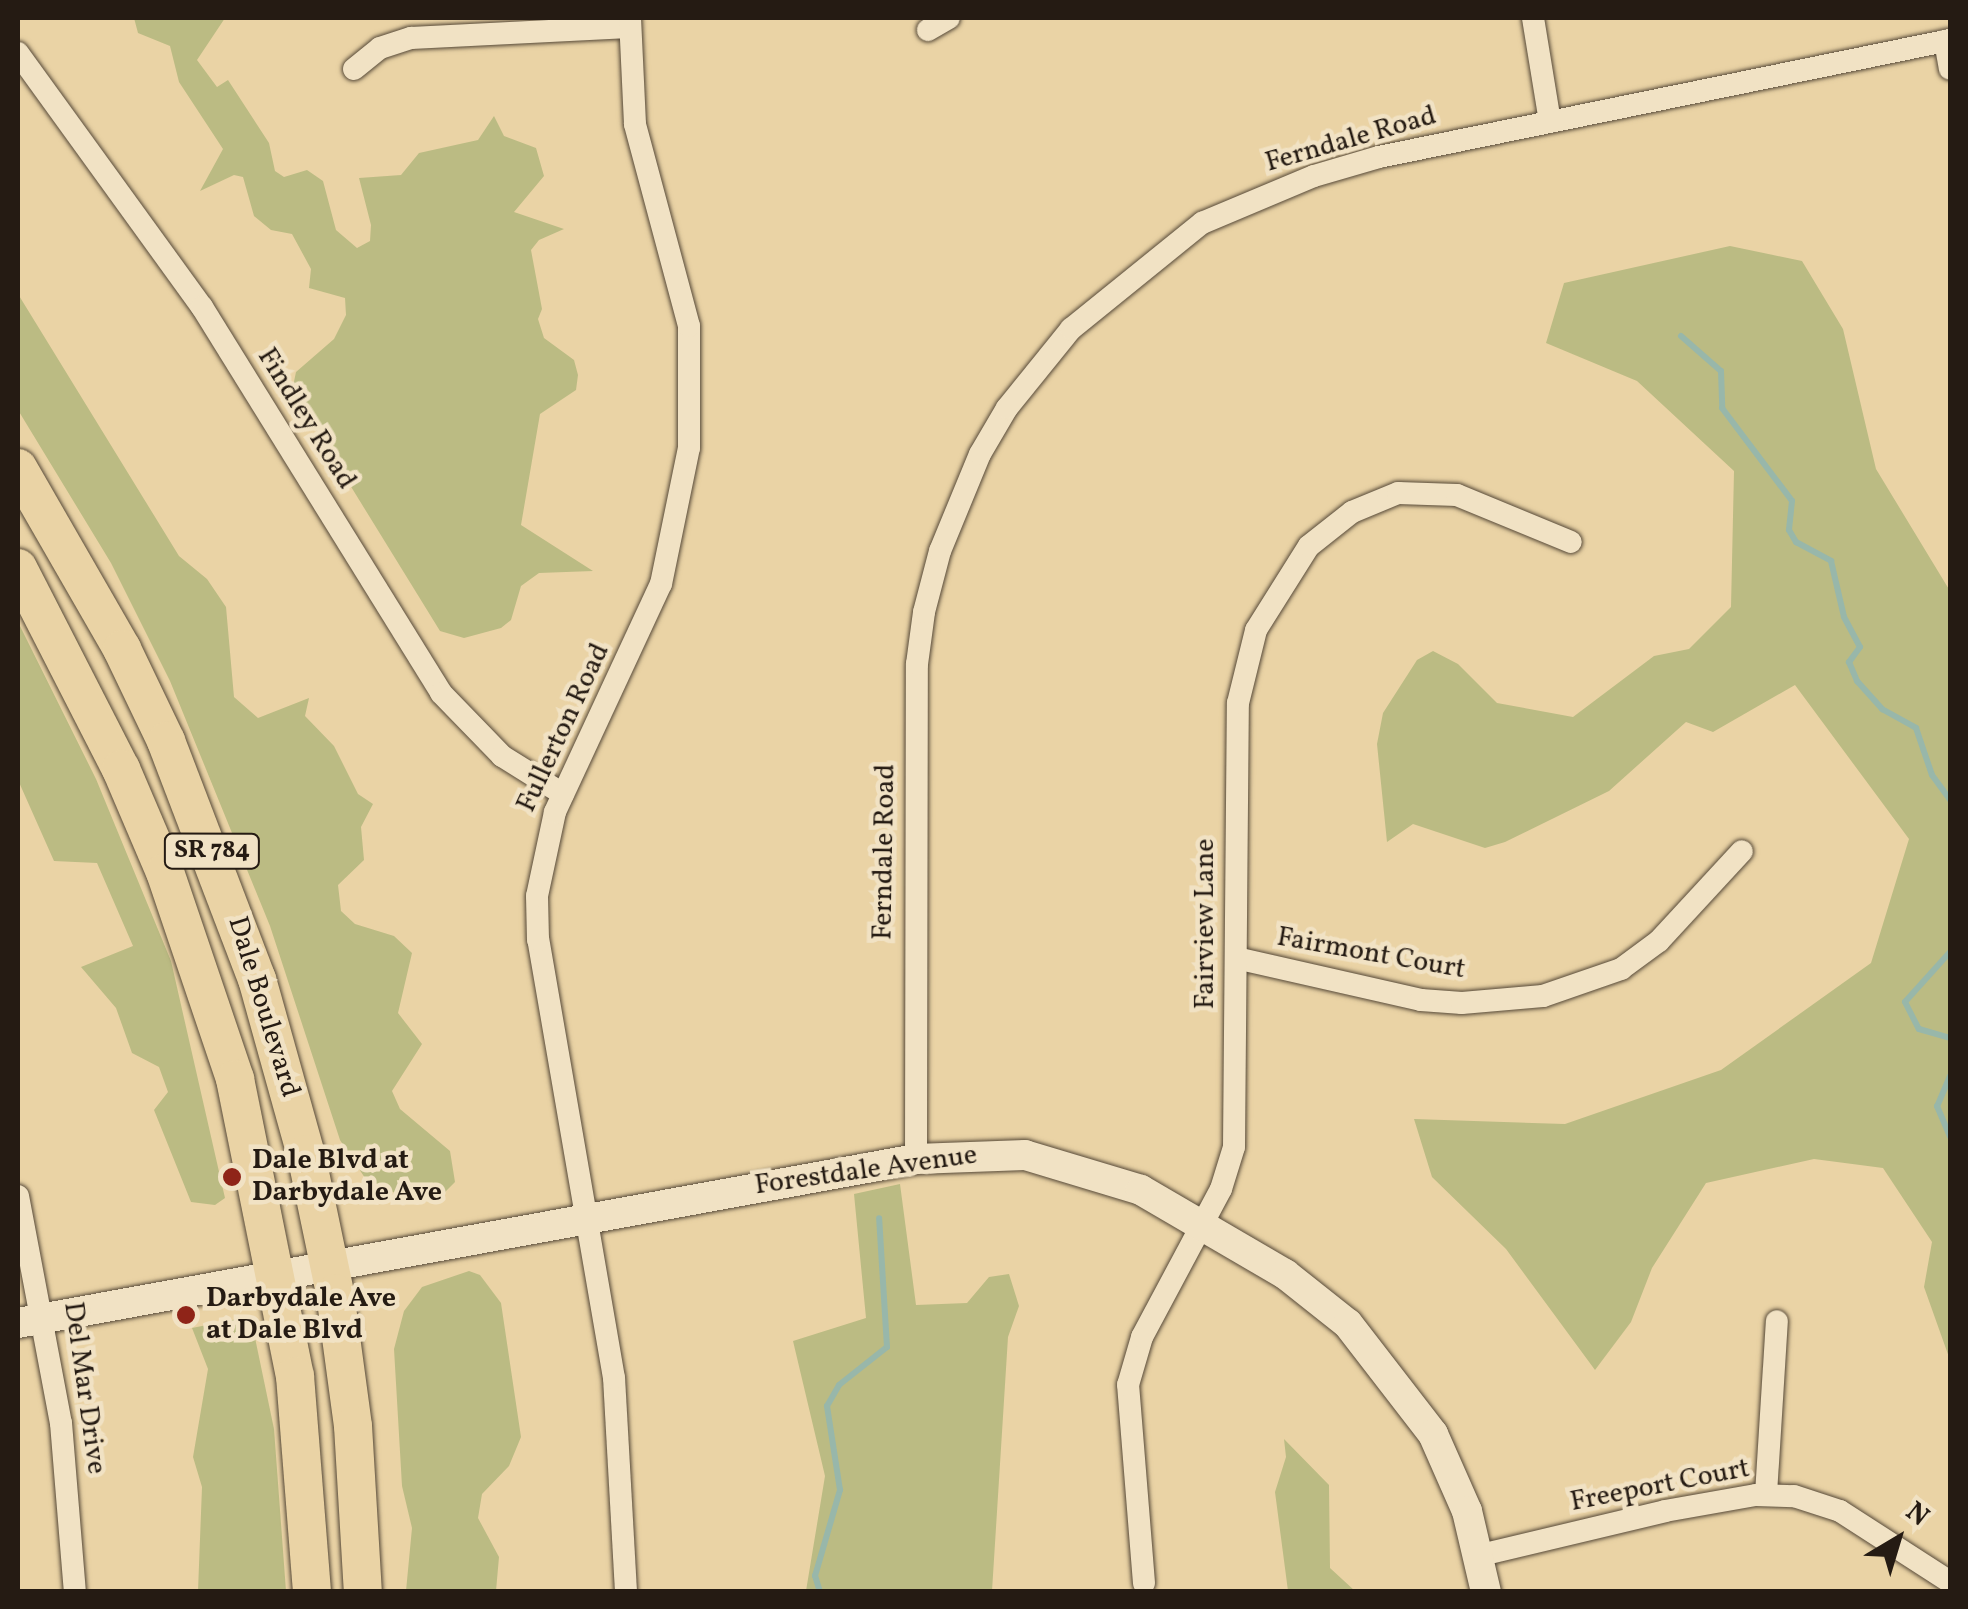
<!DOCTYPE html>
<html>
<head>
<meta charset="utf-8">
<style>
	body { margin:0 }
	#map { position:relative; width:1968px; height:1609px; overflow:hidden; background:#ead3a5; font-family:Vollkorn,serif }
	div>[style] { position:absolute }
	.green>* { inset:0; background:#bbbb83 }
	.stream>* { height:6px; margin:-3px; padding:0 3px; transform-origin:3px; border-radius:3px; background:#98b7aa }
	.roads { filter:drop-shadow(0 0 2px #564938) drop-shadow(0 0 2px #564938) }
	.minor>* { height:22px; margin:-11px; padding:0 11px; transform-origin:11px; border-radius:11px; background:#f1e2c4 }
	.tertiary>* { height:30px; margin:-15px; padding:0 15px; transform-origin:15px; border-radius:15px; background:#f1e2c4 }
	.primary>* { height:38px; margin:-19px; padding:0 19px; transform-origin:19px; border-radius:19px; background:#ead3a5 }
	.dots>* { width:28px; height:28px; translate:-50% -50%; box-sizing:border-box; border:5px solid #f1e2c4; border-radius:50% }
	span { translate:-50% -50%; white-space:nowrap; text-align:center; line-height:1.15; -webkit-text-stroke:9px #f1e2c4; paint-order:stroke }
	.shield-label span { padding:2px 8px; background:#f1e2c4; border:2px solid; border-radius:8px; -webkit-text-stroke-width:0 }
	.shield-label { font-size:25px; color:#251b13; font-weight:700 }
	.street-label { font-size:28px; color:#251b13 }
	.poi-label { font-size:28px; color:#251b13; font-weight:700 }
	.left { translate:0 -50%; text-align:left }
	.frame { position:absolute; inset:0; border:20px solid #251b13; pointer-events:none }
	.north { position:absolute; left:1848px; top:1489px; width:100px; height:100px; -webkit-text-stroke:8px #f1e2c4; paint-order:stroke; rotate:38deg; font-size:28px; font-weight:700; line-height:40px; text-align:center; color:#251b13 }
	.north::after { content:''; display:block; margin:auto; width:35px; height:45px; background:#251b13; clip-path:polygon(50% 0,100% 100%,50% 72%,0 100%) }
</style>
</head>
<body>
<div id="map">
	<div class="green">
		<i style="clip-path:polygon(134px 18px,225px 18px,197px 60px,217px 87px,228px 80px,269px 143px,275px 171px,284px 177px,307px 170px,323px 181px,336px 230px,357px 248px,370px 241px,371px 225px,359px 178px,401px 175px,419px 153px,478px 140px,494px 116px,504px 136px,536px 148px,544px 176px,514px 212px,564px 229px,539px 240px,531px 250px,542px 309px,538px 319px,544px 338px,574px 360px,578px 375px,576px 390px,540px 414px,521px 525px,593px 571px,539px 573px,521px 586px,511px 620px,501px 628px,464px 638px,440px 631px,292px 391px,296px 372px,334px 339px,346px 315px,345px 298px,309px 288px,311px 269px,292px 234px,271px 230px,254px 216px,243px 177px,234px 175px,200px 191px,223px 149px,179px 82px,170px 46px,138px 33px)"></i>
		<i style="clip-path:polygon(1730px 246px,1802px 261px,1843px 329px,1876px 469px,1950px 591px,1950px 1360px,1924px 1287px,1932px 1242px,1883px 1168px,1814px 1159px,1706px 1183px,1652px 1268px,1631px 1322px,1595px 1370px,1506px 1249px,1432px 1177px,1414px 1119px,1565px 1124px,1721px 1070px,1871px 963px,1909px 839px,1795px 685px,1713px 732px,1686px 722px,1609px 791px,1505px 842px,1485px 848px,1413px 824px,1387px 842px,1377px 744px,1383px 713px,1417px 660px,1433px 651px,1458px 664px,1497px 703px,1573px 717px,1654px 656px,1689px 649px,1731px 607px,1734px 471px,1637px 381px,1546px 343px,1564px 283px)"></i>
		<i style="clip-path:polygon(18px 294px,179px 556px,207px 579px,226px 607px,234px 697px,258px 718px,309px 698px,305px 716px,334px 746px,358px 794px,373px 804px,361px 827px,364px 860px,338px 885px,341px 911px,355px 924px,394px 936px,412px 953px,398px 1013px,422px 1044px,392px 1091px,400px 1109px,450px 1151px,455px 1182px,441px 1196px,409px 1200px,365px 1178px,340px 1140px,270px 926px,170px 681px,111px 563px,18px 410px)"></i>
		<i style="clip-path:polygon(18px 622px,96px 779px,171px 961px,225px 1198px,215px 1205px,191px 1202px,154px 1110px,168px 1092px,159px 1067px,132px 1053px,116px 1008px,81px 967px,133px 946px,97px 863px,54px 861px,18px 780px)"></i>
		<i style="clip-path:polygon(900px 1184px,916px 1305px,967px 1303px,989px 1277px,1009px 1274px,1019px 1306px,1008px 1337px,992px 1591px,806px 1591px,825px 1476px,793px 1341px,866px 1318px,854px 1194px)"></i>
		<i style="clip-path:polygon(469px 1271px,480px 1275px,501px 1303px,521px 1437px,509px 1466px,482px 1494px,478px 1518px,499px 1557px,496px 1591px,406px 1591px,412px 1528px,402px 1486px,394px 1349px,404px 1311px,422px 1287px)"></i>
		<i style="clip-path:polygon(242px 1318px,254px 1333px,274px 1429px,286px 1591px,198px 1591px,202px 1487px,193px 1457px,208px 1369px,192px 1328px)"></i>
		<i style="clip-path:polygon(1284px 1439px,1329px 1485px,1330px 1568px,1355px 1591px,1288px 1591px,1275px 1492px,1286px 1457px)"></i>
	</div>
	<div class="stream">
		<i style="left:1681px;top:336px;width:53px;rotate:41.2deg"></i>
		<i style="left:1721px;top:371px;width:37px;rotate:88deg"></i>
		<i style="left:1722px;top:408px;width:116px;rotate:53deg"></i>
		<i style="left:1792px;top:501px;width:29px;rotate:96deg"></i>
		<i style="left:1789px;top:530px;width:14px;rotate:60deg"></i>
		<i style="left:1796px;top:542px;width:40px;rotate:28deg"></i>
		<i style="left:1831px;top:561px;width:57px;rotate:76.9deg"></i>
		<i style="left:1844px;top:617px;width:34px;rotate:62deg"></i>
		<i style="left:1860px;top:647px;width:19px;rotate:126deg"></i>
		<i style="left:1849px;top:662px;width:21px;rotate:67deg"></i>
		<i style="left:1857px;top:681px;width:38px;rotate:48deg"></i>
		<i style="left:1882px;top:709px;width:39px;rotate:29deg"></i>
		<i style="left:1916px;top:728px;width:50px;rotate:71.2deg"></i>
		<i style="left:1932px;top:775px;width:31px;rotate:54deg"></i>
		<i style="left:1950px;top:952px;width:67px;rotate:132deg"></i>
		<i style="left:1905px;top:1002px;width:30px;rotate:63deg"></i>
		<i style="left:1919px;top:1029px;width:32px;rotate:16deg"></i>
		<i style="left:1950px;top:1076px;width:33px;rotate:113deg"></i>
		<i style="left:1937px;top:1106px;width:33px;rotate:67deg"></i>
		<i style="left:820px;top:1592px;width:17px;rotate:-107deg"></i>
		<i style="left:815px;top:1576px;width:90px;rotate:-73.8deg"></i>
		<i style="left:840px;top:1490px;width:85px;rotate:-98.8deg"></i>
		<i style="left:827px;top:1406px;width:24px;rotate:-60deg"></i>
		<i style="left:839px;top:1385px;width:61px;rotate:-38.4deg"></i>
		<i style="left:887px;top:1347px;width:129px;rotate:-93.5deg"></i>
	</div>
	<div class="roads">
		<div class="minor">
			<i style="left:1533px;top:18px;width:105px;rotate:80.7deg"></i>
			<i style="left:928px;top:30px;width:24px;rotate:-30deg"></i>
			<i style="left:1945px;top:41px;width:28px;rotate:80deg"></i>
			<i style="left:18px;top:53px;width:314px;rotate:54.1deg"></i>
			<i style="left:202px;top:307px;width:454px;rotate:58.2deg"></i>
			<i style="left:441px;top:693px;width:88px;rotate:45.9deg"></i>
			<i style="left:502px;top:756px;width:72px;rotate:31.9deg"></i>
			<i style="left:354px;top:69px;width:33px;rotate:-39deg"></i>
			<i style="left:380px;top:48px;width:33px;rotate:-18deg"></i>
			<i style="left:411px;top:38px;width:218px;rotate:-2.9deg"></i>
			<i style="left:1236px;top:958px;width:190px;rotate:12.8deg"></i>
			<i style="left:1421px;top:1000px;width:41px;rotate:4.2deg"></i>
			<i style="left:1462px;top:1003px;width:81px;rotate:-4.9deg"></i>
			<i style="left:1543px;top:996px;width:83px;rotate:-19.1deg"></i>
			<i style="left:1621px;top:969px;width:47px;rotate:-36.4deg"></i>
			<i style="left:1659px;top:941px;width:122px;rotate:-47.3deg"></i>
			<i style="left:916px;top:1159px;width:495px;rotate:-89.9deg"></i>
			<i style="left:917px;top:664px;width:52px;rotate:-82.3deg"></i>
			<i style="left:924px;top:612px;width:63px;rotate:-75.3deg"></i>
			<i style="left:940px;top:551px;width:105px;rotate:-67.6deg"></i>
			<i style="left:980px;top:454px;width:53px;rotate:-59.6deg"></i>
			<i style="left:1007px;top:408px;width:102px;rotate:-51deg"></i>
			<i style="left:1071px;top:329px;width:169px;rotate:-39deg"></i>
			<i style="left:1202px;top:223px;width:121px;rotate:-22.8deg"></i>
			<i style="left:1314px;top:176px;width:68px;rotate:-16.3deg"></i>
			<i style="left:1379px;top:157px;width:583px;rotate:-11.58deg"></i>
			<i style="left:18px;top:1196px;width:231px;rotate:79.3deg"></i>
			<i style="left:61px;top:1423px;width:170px;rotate:85.3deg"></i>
			<i style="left:1766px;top:1494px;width:173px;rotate:-86.4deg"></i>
			<i style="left:1481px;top:1555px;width:189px;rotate:-13.4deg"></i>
			<i style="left:1665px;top:1511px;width:92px;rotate:-10deg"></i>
			<i style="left:1756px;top:1495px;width:38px;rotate:2deg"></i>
			<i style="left:1794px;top:1496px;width:48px;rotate:18.1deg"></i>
			<i style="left:1840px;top:1511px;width:131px;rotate:32.8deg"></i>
			<i style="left:1144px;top:1583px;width:199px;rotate:-94.6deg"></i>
			<i style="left:1128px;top:1385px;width:50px;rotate:-73.7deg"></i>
			<i style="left:1142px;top:1337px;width:168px;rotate:-61.9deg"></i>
			<i style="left:1221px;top:1189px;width:44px;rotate:-72.8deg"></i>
			<i style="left:1234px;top:1147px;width:444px;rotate:-89.5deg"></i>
			<i style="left:1238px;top:703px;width:75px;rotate:-76.1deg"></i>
			<i style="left:1256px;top:630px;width:99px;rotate:-57.8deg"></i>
			<i style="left:1309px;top:546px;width:55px;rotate:-38.3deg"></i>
			<i style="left:1352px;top:512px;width:50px;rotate:-22.4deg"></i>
			<i style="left:1398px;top:493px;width:59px;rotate:1.9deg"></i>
			<i style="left:1457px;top:495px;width:123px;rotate:22.4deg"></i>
			<i style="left:626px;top:1592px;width:214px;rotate:-93.2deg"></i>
			<i style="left:614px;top:1378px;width:445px;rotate:-99.8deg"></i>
			<i style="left:538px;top:940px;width:44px;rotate:-91.3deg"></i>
			<i style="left:537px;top:896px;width:86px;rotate:-77.9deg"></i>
			<i style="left:555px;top:812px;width:251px;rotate:-65.1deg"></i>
			<i style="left:661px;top:584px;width:139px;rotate:-78.4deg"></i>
			<i style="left:689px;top:448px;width:122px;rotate:-90deg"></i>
			<i style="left:689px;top:326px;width:209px;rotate:-105deg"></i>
			<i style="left:635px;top:124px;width:106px;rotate:-92.7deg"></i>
		</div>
		<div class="tertiary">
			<i style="left:18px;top:1323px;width:913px;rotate:-10.35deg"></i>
			<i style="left:916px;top:1159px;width:109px;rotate:-2.1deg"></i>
			<i style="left:1025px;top:1155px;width:121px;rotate:16.8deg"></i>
			<i style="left:1141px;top:1190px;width:167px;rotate:30.3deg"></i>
			<i style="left:1285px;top:1274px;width:80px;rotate:38.4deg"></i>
			<i style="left:1348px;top:1324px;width:139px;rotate:52.3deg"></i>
			<i style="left:1433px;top:1434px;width:84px;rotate:66.2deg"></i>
			<i style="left:1467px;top:1511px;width:83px;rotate:76.8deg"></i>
		</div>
		<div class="primary">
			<i style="left:18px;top:468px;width:209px;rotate:60.1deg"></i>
			<i style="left:122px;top:649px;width:102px;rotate:64.4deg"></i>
			<i style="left:166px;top:741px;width:255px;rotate:69.1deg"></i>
			<i style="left:257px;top:979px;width:182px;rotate:74.4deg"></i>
			<i style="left:306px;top:1154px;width:142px;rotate:78.2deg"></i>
			<i style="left:335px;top:1293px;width:134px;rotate:82.3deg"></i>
			<i style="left:353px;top:1426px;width:166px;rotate:86.6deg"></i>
			<i style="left:18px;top:568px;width:226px;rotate:62.9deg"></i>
			<i style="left:121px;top:769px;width:112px;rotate:66.9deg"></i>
			<i style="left:165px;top:872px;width:219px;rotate:71.3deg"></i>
			<i style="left:235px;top:1079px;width:303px;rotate:78.6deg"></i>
			<i style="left:295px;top:1376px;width:217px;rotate:85.5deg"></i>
		</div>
	</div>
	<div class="dots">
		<i style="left:232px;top:1177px;background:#8f2418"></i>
		<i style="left:186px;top:1315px;background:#8f2418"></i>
	</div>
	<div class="shield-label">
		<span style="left:212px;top:851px">SR 784</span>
	</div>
	<div class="street-label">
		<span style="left:1351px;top:140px;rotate:-16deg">Ferndale Road</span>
		<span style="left:306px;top:419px;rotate:58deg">Findley Road</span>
		<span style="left:564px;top:728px;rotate:-65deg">Fullerton Road</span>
		<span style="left:885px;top:852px;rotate:-89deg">Ferndale Road</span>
		<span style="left:1206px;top:924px;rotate:-90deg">Fairview Lane</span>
		<span style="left:1371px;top:954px;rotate:10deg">Fairmont Court</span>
		<span style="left:263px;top:1007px;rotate:73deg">Dale Boulevard</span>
		<span style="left:866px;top:1171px;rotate:-8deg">Forestdale Avenue</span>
		<span style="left:84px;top:1388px;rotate:82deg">Del Mar Drive</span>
		<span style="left:1660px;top:1486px;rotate:-11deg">Freeport Court</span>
	</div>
	<div class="poi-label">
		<span class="left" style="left:252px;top:1177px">Dale Blvd at<br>Darbydale Ave</span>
		<span class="left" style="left:206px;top:1315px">Darbydale Ave<br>at Dale Blvd</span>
	</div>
	<div class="frame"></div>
	<div class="north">N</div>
</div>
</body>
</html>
